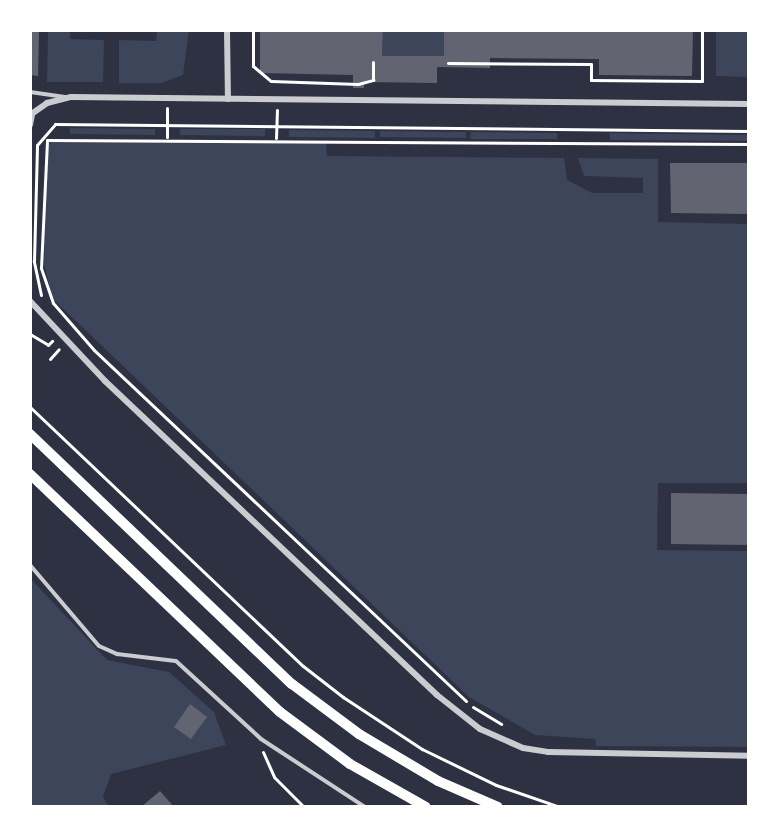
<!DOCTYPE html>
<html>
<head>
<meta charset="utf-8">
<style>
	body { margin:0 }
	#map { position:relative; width:779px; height:837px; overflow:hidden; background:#2d3142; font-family:Overpass,sans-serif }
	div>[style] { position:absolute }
	.green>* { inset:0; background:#3c4559 }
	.building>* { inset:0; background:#626471 }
	.path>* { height:3px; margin:-1.5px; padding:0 1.5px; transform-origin:1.5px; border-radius:1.5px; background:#fff }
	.service>* { height:4px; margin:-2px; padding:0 2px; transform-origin:2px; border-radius:2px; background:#caccd0 }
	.minor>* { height:6px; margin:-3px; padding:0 3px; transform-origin:3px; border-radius:3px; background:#caccd0 }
	.primary>* { height:10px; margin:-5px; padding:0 5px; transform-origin:5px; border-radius:5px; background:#fff }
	span { translate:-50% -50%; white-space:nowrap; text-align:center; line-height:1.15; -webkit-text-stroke:5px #fff; paint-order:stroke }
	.frame { position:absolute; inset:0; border:32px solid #fff; pointer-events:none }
</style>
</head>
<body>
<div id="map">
	<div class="green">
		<i style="clip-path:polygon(48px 30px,70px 30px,70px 39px,104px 40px,103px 82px,47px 82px)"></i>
		<i style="clip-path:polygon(157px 30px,189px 30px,183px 75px,162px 83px,119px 83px,119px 40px,156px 41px)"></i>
		<i style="clip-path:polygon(383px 30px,444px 30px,444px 56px,382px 56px)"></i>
		<i style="clip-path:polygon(716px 30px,749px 30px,749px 77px,716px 76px)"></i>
		<i style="clip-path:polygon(70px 128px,155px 129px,155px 135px,70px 134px)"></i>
		<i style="clip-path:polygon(180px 129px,265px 129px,265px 136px,180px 135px)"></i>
		<i style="clip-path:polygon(289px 130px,375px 131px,375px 138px,289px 137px)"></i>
		<i style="clip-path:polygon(380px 131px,466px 132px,466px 138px,380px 137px)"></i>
		<i style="clip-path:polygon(471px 132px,557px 133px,557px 139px,470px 139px)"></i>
		<i style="clip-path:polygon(610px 133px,749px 135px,749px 141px,610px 140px)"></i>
		<i style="clip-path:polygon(54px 139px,276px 140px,326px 143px,327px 156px,564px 158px,567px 180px,592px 193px,643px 193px,643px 178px,584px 176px,578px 158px,658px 159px,658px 222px,749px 224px,749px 483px,658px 483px,657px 550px,749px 551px,749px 747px,596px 746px,595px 739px,535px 735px,469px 697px,53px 299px,44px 265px,46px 148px)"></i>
		<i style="clip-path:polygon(30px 578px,107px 660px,169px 672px,214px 712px,226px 745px,111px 774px,103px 797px,109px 807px,30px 807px)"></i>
	</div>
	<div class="building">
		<i style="clip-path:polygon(30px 30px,39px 30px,38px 76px,30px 75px)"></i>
		<i style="clip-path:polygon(260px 30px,383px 30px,382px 56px,444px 56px,444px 30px,693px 30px,692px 76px,599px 75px,599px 59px,490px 58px,490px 68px,437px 67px,437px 83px,364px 82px,364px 88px,353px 88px,353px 75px,260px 73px)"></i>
		<i style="clip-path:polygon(670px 163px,749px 163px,749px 214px,671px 213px)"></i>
		<i style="clip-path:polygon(671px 493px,749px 494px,749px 545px,671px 544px)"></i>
		<i style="clip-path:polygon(190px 704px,207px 717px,191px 739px,174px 727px)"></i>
		<i style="clip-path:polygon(160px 791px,174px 807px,141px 807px)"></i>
	</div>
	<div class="path">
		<i style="left:253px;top:30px;width:36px;rotate:90deg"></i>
		<i style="left:253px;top:66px;width:23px;rotate:40deg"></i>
		<i style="left:271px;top:81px;width:87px;rotate:2deg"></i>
		<i style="left:358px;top:84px;width:16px;rotate:-15deg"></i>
		<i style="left:373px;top:80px;width:18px;rotate:-90deg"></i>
		<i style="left:448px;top:63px;width:143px;rotate:0.4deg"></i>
		<i style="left:591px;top:64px;width:16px;rotate:90deg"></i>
		<i style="left:591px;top:80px;width:111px;rotate:0.5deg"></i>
		<i style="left:702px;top:81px;width:51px;rotate:-90deg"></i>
		<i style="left:167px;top:137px;width:29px;rotate:-90deg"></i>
		<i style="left:276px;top:138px;width:28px;rotate:-88deg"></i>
		<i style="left:41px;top:295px;width:35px;rotate:-102deg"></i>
		<i style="left:34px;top:261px;width:116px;rotate:-88.5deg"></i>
		<i style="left:37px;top:145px;width:28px;rotate:-49deg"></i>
		<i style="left:55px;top:124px;width:694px;rotate:0.58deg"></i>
		<i style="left:30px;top:334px;width:21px;rotate:31deg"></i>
		<i style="left:48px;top:345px;width:6px;rotate:-45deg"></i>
		<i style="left:50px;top:359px;width:13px;rotate:-48deg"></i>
		<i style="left:30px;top:407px;width:376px;rotate:43.5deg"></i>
		<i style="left:303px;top:666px;width:51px;rotate:37.8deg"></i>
		<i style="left:343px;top:697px;width:95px;rotate:33.4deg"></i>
		<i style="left:422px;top:749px;width:82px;rotate:25.9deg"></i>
		<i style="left:496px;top:785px;width:68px;rotate:19deg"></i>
		<i style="left:466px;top:701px;width:511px;rotate:-136.66deg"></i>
		<i style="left:94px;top:350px;width:62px;rotate:-131.1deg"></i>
		<i style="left:53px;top:303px;width:37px;rotate:-109deg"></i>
		<i style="left:41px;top:268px;width:128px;rotate:-87.3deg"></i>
		<i style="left:47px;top:140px;width:702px;rotate:0.33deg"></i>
		<i style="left:473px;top:707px;width:33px;rotate:31deg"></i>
		<i style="left:263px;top:752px;width:27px;rotate:66deg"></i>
		<i style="left:274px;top:777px;width:42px;rotate:45deg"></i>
	</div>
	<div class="service">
		<i style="left:30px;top:92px;width:37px;rotate:8deg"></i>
		<i style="left:30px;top:565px;width:106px;rotate:49.6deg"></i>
		<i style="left:99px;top:646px;width:20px;rotate:24deg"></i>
		<i style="left:117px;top:654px;width:59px;rotate:6.8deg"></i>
		<i style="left:176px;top:661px;width:115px;rotate:42.5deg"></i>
		<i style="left:261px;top:739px;width:124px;rotate:33.2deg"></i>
	</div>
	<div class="minor">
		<i style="left:227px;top:30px;width:69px;rotate:89.2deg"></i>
		<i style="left:30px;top:115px;width:21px;rotate:-35deg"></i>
		<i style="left:47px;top:103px;width:25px;rotate:-14deg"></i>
		<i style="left:71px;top:97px;width:678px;rotate:0.59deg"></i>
		<i style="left:30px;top:125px;width:10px;rotate:-79deg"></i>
		<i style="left:30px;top:301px;width:110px;rotate:46.8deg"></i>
		<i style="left:105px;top:381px;width:457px;rotate:43.4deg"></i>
		<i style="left:437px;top:695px;width:55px;rotate:38.3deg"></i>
		<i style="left:480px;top:729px;width:47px;rotate:23.8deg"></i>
		<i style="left:523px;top:748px;width:25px;rotate:9deg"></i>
		<i style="left:548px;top:752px;width:201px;rotate:1.1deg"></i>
	</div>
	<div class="primary">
		<i style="left:30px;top:434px;width:362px;rotate:43.7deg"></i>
		<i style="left:292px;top:684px;width:84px;rotate:36.7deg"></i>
		<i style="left:359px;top:734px;width:92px;rotate:30.7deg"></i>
		<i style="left:438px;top:781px;width:65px;rotate:23.4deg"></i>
		<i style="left:30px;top:474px;width:345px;rotate:43.6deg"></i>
		<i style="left:280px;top:712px;width:87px;rotate:36.6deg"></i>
		<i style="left:350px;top:764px;width:87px;rotate:29.5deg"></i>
	</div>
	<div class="frame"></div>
</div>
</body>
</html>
